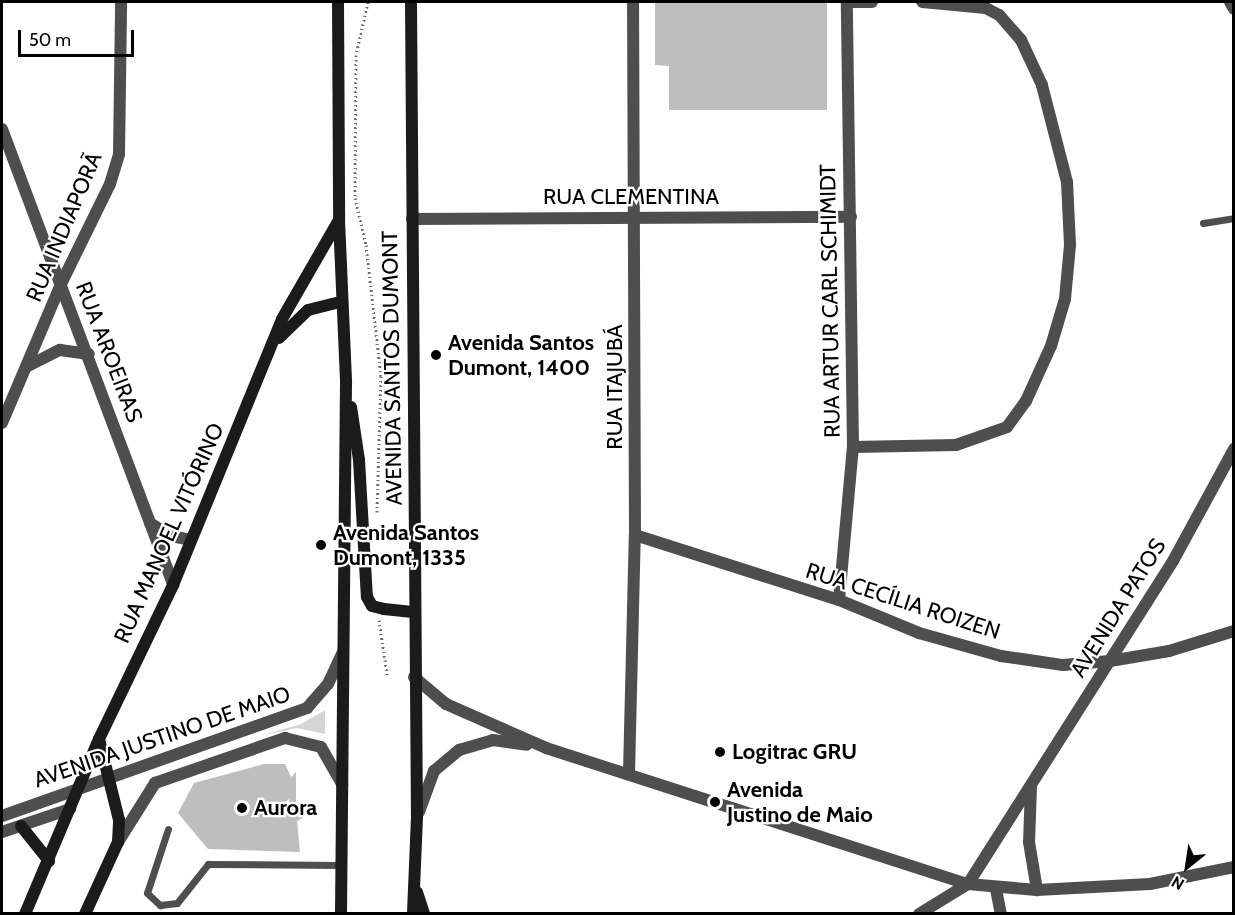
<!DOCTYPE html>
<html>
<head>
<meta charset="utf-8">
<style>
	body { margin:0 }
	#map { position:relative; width:1235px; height:915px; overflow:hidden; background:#fff; font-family:Cabin,sans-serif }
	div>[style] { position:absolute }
	.green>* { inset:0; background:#d5d5d5 }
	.building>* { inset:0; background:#bebebe }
	.path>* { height:3px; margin-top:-1.5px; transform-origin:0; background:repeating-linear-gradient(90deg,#707070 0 1.5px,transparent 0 4.5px) }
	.service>* { height:7px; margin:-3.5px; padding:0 3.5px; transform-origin:3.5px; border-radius:3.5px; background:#4e4e4e }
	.minor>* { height:12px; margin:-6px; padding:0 6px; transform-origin:6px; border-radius:6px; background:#4e4e4e }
	.tertiary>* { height:12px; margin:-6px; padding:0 6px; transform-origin:6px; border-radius:6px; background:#4e4e4e }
	.secondary>* { height:12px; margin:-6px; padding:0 6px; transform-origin:6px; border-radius:6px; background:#1b1b1b }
	.dots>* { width:16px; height:16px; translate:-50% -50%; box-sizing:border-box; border:3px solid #fff; border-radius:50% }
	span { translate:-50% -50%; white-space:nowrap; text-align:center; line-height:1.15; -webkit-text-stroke:4.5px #fff; paint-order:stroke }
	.street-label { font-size:22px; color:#000 }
	.poi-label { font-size:22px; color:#000; font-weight:700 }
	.left { translate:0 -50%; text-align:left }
	.frame { position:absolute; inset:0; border:3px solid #000; pointer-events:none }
	.north { position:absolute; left:1157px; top:837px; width:60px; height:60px; -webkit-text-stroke:4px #fff; paint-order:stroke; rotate:210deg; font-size:16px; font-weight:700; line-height:24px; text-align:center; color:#000 }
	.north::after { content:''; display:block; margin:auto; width:21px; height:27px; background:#000; clip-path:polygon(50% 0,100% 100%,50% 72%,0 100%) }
	.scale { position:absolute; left:18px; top:30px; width:116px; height:27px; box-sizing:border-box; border:3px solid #000; border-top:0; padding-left:8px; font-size:18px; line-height:21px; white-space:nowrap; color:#000; -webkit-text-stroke:4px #fff; paint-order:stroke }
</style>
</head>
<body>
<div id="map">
	<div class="green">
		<i style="clip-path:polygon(325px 710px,325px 734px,297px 728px,259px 736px,301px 724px)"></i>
	</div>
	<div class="building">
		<i style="clip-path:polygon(655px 2px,827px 2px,827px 110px,669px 110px,669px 66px,655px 65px)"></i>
		<i style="clip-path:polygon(264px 764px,285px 764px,291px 777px,296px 772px,296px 803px,303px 804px,303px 818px,297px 821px,300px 852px,208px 849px,178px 813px,194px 783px)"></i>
	</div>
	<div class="path">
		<i style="left:368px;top:2px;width:54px;rotate:102.8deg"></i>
		<i style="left:356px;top:55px;width:143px;rotate:90.4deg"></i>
		<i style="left:355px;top:198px;width:48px;rotate:76.8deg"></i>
		<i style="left:366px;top:245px;width:132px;rotate:83.5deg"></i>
		<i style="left:381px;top:376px;width:136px;rotate:91.7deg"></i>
		<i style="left:379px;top:620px;width:55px;rotate:81.6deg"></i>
	</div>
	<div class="service">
		<i style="left:1203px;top:223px;width:31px;rotate:-9deg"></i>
		<i style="left:168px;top:829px;width:67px;rotate:108.2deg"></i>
		<i style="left:147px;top:893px;width:18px;rotate:43deg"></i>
		<i style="left:160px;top:905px;width:17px;rotate:-7deg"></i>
		<i style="left:177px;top:903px;width:50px;rotate:-51.5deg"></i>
		<i style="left:208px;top:864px;width:133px;rotate:0.4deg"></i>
	</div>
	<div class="minor">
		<i style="left:847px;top:2px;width:25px"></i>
		<i style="left:1230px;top:2px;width:8px;rotate:60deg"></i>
		<i style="left:2px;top:129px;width:487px;rotate:69.4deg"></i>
		<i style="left:412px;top:219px;width:439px;rotate:-0.3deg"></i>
		<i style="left:28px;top:366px;width:36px;rotate:-27deg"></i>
		<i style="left:60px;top:350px;width:29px;rotate:8deg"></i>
		<i style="left:2px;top:423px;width:151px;rotate:-67deg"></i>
		<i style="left:61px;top:284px;width:111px;rotate:-63.9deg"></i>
		<i style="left:110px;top:184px;width:31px;rotate:-73deg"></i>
		<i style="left:119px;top:154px;width:152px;rotate:-89.2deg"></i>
		<i style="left:853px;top:447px;width:103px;rotate:-1.1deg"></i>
		<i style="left:956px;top:445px;width:54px;rotate:-19.4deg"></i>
		<i style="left:1007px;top:427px;width:32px;rotate:-54deg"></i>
		<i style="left:1026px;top:401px;width:60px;rotate:-65.6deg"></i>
		<i style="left:1051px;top:346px;width:49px;rotate:-73.4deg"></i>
		<i style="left:1065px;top:299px;width:54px;rotate:-84.7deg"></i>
		<i style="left:1070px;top:245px;width:63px;rotate:-92.7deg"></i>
		<i style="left:1067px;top:182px;width:100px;rotate:-104.5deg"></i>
		<i style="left:1042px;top:85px;width:50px;rotate:-115deg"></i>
		<i style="left:1021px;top:40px;width:33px;rotate:-131deg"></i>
		<i style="left:999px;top:15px;width:15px;rotate:-152deg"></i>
		<i style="left:986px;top:8px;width:64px;rotate:-174.6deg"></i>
		<i style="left:150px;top:523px;width:25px;rotate:32deg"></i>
		<i style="left:171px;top:536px;width:20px;rotate:11deg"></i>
		<i style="left:635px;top:535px;width:214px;rotate:17.7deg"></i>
		<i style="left:839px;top:600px;width:87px;rotate:22.4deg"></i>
		<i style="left:919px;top:633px;width:85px;rotate:15.7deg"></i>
		<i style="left:1001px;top:656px;width:63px;rotate:8.3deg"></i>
		<i style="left:1063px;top:665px;width:47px;rotate:-4.9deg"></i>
		<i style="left:1110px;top:661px;width:60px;rotate:-9.6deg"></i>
		<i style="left:1169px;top:651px;width:68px;rotate:-17.1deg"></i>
		<i style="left:839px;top:600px;width:154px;rotate:-84.8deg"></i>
		<i style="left:853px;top:447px;width:445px;rotate:-90.8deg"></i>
		<i style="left:629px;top:773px;width:238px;rotate:-88.6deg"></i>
		<i style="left:635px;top:535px;width:533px;rotate:-90.21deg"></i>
		<i style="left:1031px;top:786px;width:56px;rotate:92deg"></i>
		<i style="left:1029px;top:842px;width:49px;rotate:80.5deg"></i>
		<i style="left:2px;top:816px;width:324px;rotate:-19.5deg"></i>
		<i style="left:307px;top:708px;width:32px;rotate:-49deg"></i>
		<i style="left:328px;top:684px;width:35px;rotate:-65deg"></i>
		<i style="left:2px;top:832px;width:72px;rotate:-18.7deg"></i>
		<i style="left:118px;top:842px;width:70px;rotate:-57.9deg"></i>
		<i style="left:155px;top:783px;width:138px;rotate:-19.1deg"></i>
		<i style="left:285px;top:738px;width:37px;rotate:14deg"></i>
		<i style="left:321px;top:747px;width:43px;rotate:60.4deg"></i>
		<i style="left:996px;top:889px;width:25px;rotate:79deg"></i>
		<i style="left:919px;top:914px;width:57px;rotate:-31.5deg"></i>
		<i style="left:968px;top:884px;width:383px;rotate:-57.6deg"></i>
		<i style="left:1173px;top:561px;width:128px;rotate:-61.4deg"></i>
	</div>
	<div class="tertiary">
		<i style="left:414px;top:677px;width:42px;rotate:40.2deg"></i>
		<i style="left:446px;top:704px;width:109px;rotate:23.7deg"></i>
		<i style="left:546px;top:748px;width:443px;rotate:17.9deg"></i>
		<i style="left:968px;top:884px;width:69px;rotate:5deg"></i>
		<i style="left:1037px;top:890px;width:113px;rotate:-3deg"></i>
		<i style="left:1150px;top:884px;width:86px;rotate:-11.4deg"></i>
		<i style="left:419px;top:812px;width:44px;rotate:-69.9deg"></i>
		<i style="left:434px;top:771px;width:33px;rotate:-40deg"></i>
		<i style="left:459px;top:750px;width:35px;rotate:-16deg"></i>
		<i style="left:493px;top:740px;width:34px;rotate:8deg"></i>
	</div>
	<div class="secondary">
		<i style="left:338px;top:2px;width:218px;rotate:89.7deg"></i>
		<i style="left:339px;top:220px;width:163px;rotate:87.5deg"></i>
		<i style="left:346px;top:383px;width:531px;rotate:90.54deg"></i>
		<i style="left:411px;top:2px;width:815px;rotate:89.58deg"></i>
		<i style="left:417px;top:817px;width:97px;rotate:92.4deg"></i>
		<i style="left:279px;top:338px;width:40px;rotate:-44deg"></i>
		<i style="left:308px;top:310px;width:34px;rotate:-14deg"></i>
		<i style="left:351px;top:407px;width:54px;rotate:81.4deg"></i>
		<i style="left:359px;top:460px;width:137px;rotate:86.7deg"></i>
		<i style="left:367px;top:597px;width:10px;rotate:61deg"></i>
		<i style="left:372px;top:606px;width:12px;rotate:14deg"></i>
		<i style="left:384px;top:609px;width:31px;rotate:6deg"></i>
		<i style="left:21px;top:826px;width:45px;rotate:51.3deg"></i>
		<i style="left:417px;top:892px;width:23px;rotate:72deg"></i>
		<i style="left:25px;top:914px;width:190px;rotate:-67.1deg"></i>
		<i style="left:99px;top:739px;width:171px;rotate:-64.3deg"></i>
		<i style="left:173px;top:585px;width:287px;rotate:-67.7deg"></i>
		<i style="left:282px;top:319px;width:114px;rotate:-60.1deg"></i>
		<i style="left:85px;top:914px;width:79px;rotate:-65.4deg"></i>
		<i style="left:118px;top:842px;width:22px;rotate:-87deg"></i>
		<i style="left:119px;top:820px;width:83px;rotate:-103.9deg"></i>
	</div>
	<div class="dots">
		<i style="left:436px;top:355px;background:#000"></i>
		<i style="left:321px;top:545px;background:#000"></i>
		<i style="left:720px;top:752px;background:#000"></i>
		<i style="left:715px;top:802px;background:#000"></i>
		<i style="left:242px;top:808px;background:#000"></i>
	</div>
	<div class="street-label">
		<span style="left:631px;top:197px">RUA CLEMENTINA</span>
		<span style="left:64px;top:227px;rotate:-67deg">RUA INDIAPORÃ</span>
		<span style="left:830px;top:301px;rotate:-91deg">RUA ARTUR CARL SCHIMIDT</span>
		<span style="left:109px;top:352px;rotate:69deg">RUA AROEIRAS</span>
		<span style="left:392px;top:368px;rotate:-91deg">AVENIDA SANTOS DUMONT</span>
		<span style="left:615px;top:387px;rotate:-90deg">RUA ITAJUBÁ</span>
		<span style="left:169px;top:533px;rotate:-66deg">RUA MANOEL VITÓRINO</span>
		<span style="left:903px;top:601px;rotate:18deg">RUA CECÍLIA ROIZEN</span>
		<span style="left:1118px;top:608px;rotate:-58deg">AVENIDA PATOS</span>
		<span style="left:162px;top:737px;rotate:-19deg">AVENIDA JUSTINO DE MAIO</span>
	</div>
	<div class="poi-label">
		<span class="left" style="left:448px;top:355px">Avenida Santos<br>Dumont, 1400</span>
		<span class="left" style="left:333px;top:545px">Avenida Santos<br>Dumont, 1335</span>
		<span class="left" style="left:732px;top:752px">Logitrac GRU</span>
		<span class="left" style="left:727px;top:802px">Avenida<br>Justino de Maio</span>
		<span class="left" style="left:254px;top:808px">Aurora</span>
	</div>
	<div class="frame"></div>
	<div class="north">N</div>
	<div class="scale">50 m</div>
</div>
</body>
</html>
